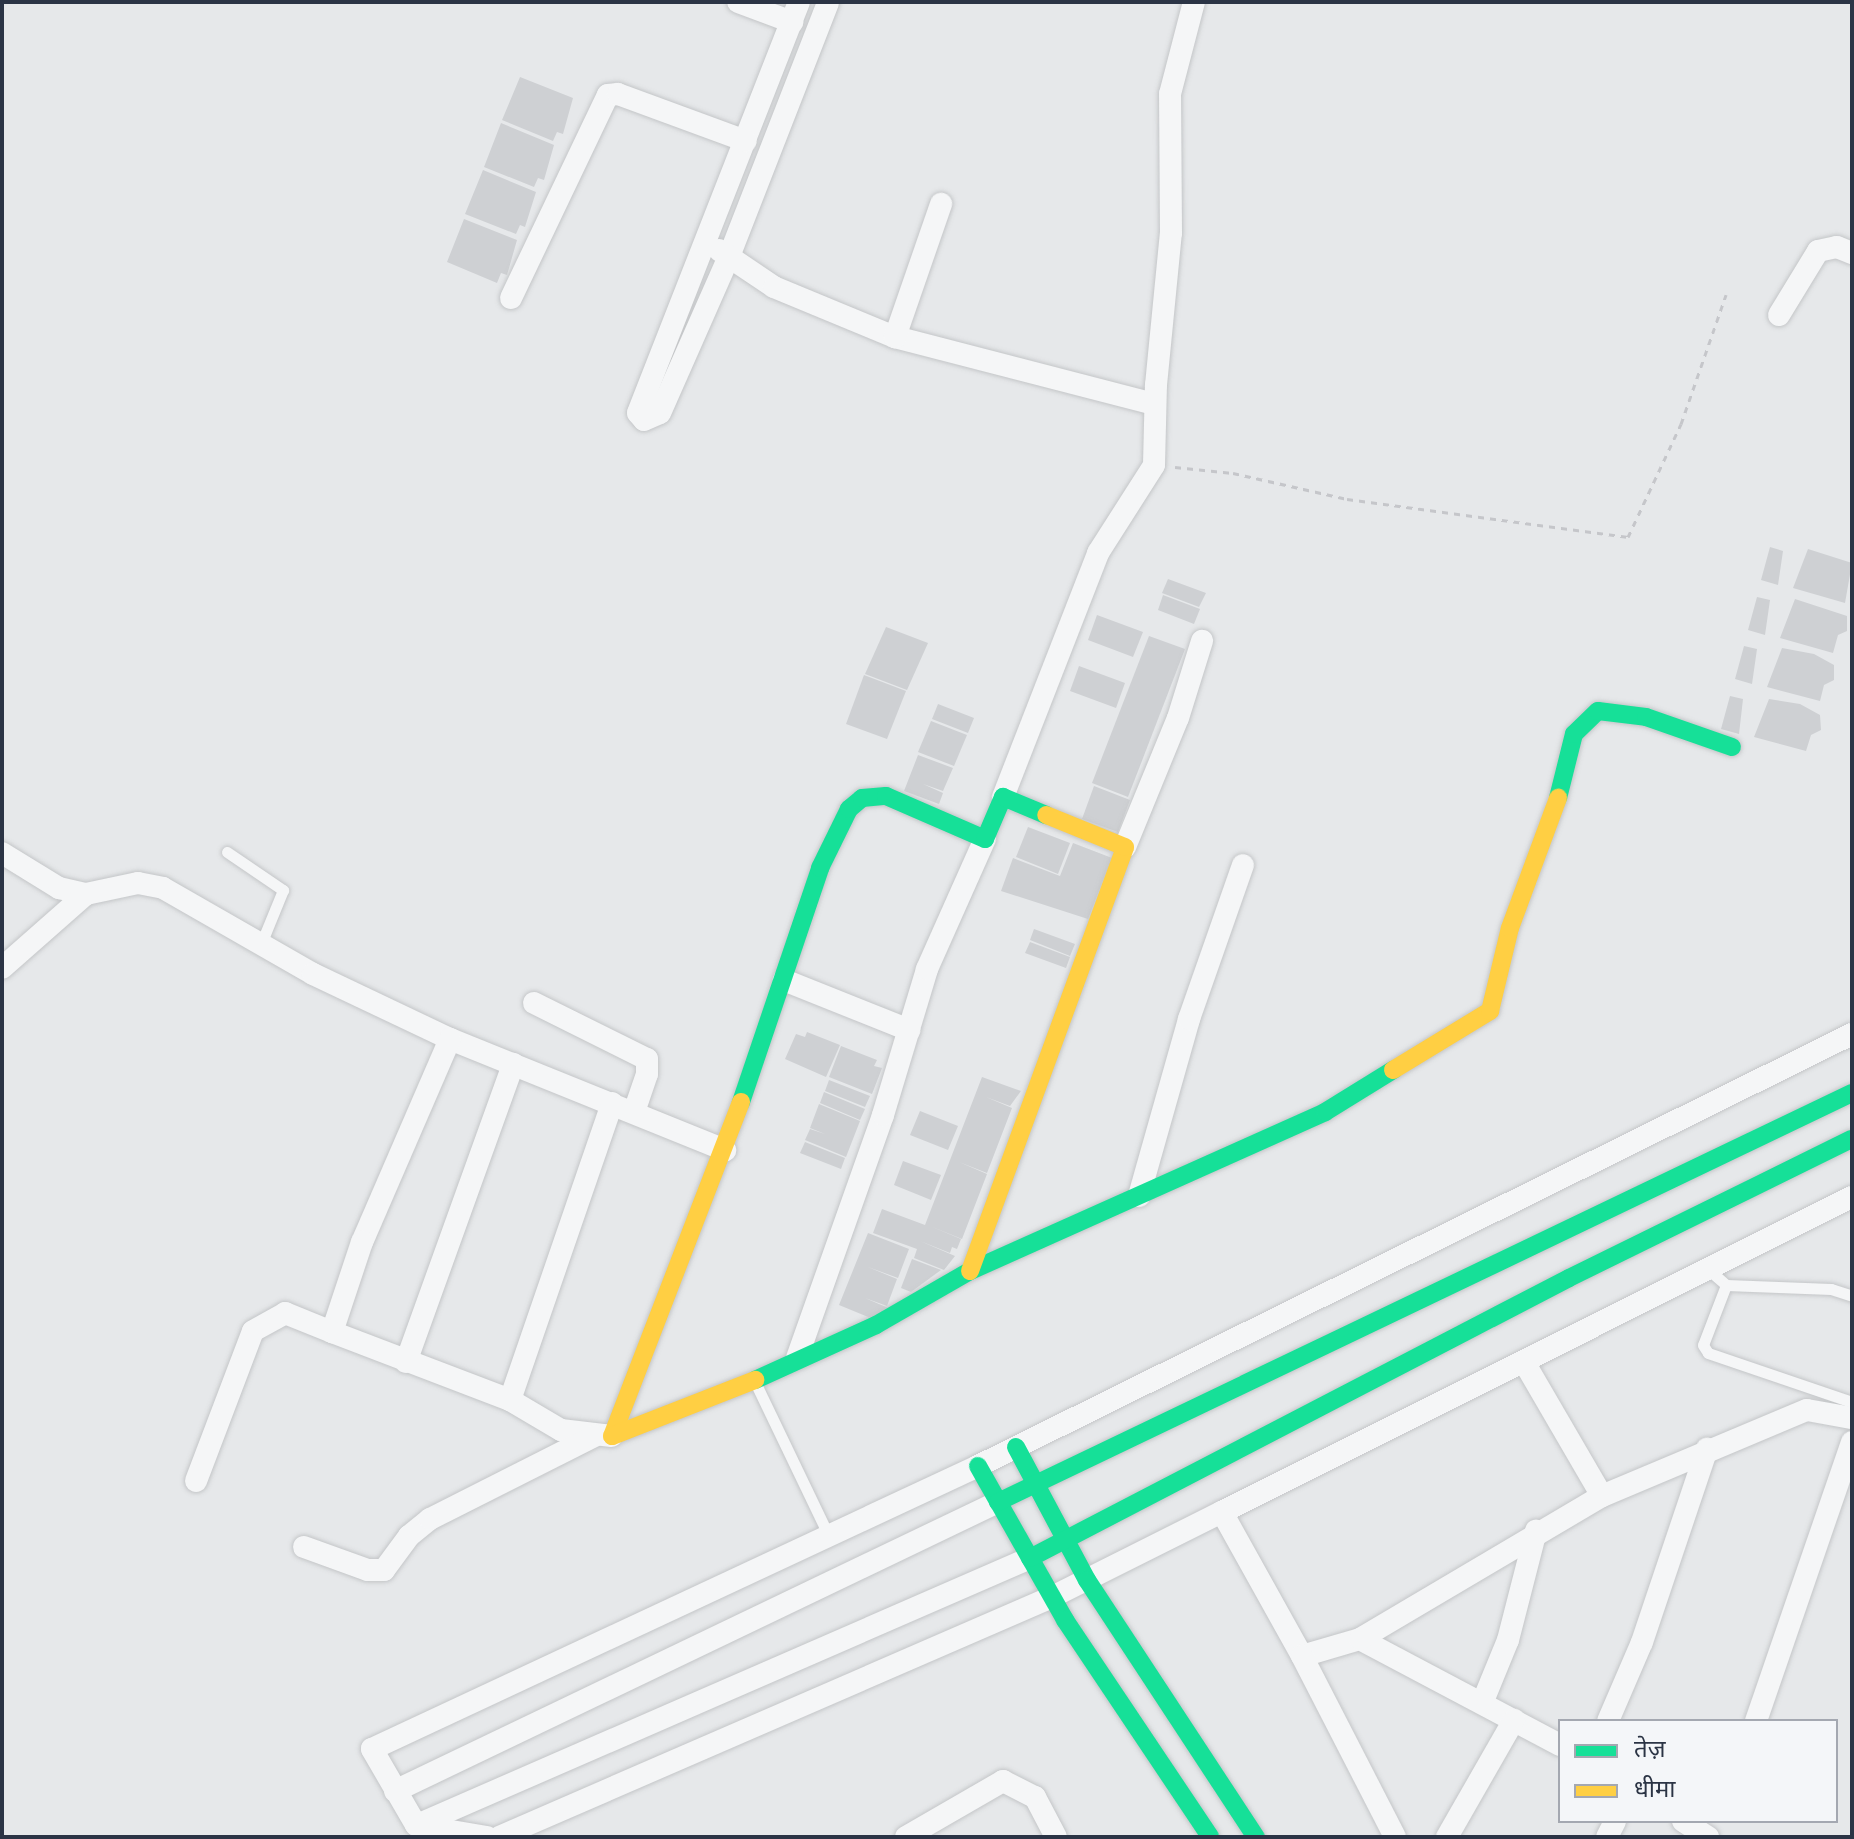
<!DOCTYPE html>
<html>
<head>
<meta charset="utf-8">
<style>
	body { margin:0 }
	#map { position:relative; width:1854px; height:1839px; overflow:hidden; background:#e6e8ea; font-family:"DejaVu Sans","Noto Sans Devanagari",sans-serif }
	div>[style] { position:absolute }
	.building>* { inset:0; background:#ced0d3 }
	.path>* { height:3px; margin-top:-1.5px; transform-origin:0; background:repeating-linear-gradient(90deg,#c5c6ca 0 6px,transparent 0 12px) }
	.roads { filter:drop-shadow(0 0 2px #c4c6c8) drop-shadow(0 0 2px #c4c6c8) }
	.lane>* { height:11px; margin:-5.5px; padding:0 5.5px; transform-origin:5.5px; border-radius:5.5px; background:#f5f6f7 }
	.street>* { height:22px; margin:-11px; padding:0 11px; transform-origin:11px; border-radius:11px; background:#f5f6f7 }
	.fast>* { height:18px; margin:-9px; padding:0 9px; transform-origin:9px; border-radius:9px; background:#16e098 }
	.slow>* { height:18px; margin:-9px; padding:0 9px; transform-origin:9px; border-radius:9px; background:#ffcf43 }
	span { translate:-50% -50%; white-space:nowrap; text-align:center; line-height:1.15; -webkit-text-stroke:6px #f4f6f9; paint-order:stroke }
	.frame { position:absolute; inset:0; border:4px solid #2b3445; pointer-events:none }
	.legend { position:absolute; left:1558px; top:1719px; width:280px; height:104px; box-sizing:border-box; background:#f4f6f9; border:2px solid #a4a8b1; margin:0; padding:10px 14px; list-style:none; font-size:24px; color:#2b3445 }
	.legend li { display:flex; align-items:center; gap:16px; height:40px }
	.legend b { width:40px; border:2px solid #a4a8b1 }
</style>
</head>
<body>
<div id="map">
	<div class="building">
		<i style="clip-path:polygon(520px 77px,573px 98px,563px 134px,557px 132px,553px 141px,502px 120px)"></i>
		<i style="clip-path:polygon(501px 123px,554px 145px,544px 180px,538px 178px,534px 187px,484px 167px)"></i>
		<i style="clip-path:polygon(483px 170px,536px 192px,525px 227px,520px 225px,516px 234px,465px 214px)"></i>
		<i style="clip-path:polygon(464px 219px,517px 240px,507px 275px,501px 273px,497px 283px,447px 262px)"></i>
		<i style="clip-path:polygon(1770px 547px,1783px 551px,1778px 585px,1761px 580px)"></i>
		<i style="clip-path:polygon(1808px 549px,1852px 563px,1845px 603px,1793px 588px)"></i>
		<i style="clip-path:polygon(1168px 579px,1206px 593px,1199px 607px,1162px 593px)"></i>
		<i style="clip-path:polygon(1163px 595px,1200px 609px,1194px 624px,1158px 610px)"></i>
		<i style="clip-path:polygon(1757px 597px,1770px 600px,1765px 635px,1748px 630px)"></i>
		<i style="clip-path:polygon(1795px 599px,1847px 616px,1847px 631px,1838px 635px,1833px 653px,1780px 638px)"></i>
		<i style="clip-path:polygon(1097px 615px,1143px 632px,1133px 657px,1088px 640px)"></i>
		<i style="clip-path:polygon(886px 627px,928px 643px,907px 690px,865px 674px)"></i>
		<i style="clip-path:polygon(1149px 636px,1185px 649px,1128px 797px,1092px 783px)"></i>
		<i style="clip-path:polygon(1744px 646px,1757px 649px,1752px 684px,1735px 679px)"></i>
		<i style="clip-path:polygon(1782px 648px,1814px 654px,1834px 665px,1834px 680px,1824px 685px,1820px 701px,1767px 687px)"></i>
		<i style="clip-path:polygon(1079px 666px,1125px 683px,1116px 708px,1070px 691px)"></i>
		<i style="clip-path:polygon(864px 675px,906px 691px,887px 739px,846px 724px)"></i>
		<i style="clip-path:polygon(1730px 696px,1743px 699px,1739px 734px,1721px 729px)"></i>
		<i style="clip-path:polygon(1769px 699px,1800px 704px,1820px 715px,1821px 730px,1811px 735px,1806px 751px,1754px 737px)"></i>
		<i style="clip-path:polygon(938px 704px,974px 718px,968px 733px,932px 719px)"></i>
		<i style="clip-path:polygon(931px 721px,967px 735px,954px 766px,918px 752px)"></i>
		<i style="clip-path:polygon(918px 755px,953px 768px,943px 791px,923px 784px,943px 793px,939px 804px,904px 791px)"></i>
		<i style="clip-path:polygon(1094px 786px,1130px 800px,1118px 832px,1082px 819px)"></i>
		<i style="clip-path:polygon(1028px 827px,1070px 843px,1058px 874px,1016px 857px)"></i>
		<i style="clip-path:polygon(1073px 843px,1112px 858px,1088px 919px,1001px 891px,1013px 858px,1060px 876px)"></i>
		<i style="clip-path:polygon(1034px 929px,1075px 944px,1070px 956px,1030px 940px)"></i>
		<i style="clip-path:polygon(1030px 942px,1070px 957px,1066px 968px,1025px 953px)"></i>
		<i style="clip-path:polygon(807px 1032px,840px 1045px,826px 1077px,785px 1059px,796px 1034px,805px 1037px)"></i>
		<i style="clip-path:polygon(841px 1046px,877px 1060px,874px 1066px,882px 1068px,872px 1094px,829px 1077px)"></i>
		<i style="clip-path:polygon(982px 1077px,1021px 1091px,1010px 1106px,986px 1097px,1012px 1108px,987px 1173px,959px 1162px,987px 1174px,962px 1239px,930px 1226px,961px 1239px,957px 1249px,952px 1247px,950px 1253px,920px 1241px,955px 1256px,944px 1270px,914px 1258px,917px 1249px,873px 1233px,882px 1209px,925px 1225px)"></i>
		<i style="clip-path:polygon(829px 1080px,870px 1096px,865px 1107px,825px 1091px)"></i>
		<i style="clip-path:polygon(824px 1092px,865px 1109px,860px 1120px,820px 1103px)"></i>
		<i style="clip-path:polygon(819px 1104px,860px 1121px,846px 1157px,805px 1140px,810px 1129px,825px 1134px,810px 1128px)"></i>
		<i style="clip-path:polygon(920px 1111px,958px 1126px,948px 1150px,910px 1135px)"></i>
		<i style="clip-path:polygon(805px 1142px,845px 1158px,841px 1169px,800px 1153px)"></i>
		<i style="clip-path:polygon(903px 1161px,941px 1175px,931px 1200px,894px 1185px)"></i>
		<i style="clip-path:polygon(868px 1233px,909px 1249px,898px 1278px,868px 1267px,897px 1279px,887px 1306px,865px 1298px,893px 1310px,873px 1319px,839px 1305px)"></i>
		<i style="clip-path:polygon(912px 1259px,941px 1270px,911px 1292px,901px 1288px)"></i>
	</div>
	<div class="path">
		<i style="left:1175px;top:467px;width:58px;rotate:5.9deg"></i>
		<i style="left:1233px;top:473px;width:117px;rotate:12.8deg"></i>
		<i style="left:1347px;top:499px;width:284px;rotate:7.7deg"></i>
		<i style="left:1628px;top:537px;width:125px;rotate:-64.9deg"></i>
		<i style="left:1681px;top:424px;width:137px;rotate:-70.8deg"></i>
	</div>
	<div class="roads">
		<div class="lane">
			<i style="left:227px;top:852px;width:68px;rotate:34.2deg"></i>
			<i style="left:283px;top:890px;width:58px;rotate:112.2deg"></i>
			<i style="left:1709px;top:1270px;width:23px;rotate:41deg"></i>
			<i style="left:1726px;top:1285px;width:105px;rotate:2.2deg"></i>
			<i style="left:1831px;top:1289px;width:22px;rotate:18deg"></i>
			<i style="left:1726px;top:1285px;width:64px;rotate:111deg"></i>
			<i style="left:1703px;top:1345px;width:9px;rotate:58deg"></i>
			<i style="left:1708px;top:1353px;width:152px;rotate:18.8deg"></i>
			<i style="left:756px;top:1384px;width:166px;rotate:64.4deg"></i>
		</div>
		<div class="street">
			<i style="left:738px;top:2px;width:58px;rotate:20.3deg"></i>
			<i style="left:799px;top:2px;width:441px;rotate:111.4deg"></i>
			<i style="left:638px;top:413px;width:9px;rotate:49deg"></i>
			<i style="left:644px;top:420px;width:17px;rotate:-24deg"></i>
			<i style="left:660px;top:413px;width:174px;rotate:-66.2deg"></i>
			<i style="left:730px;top:254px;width:270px;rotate:-68.7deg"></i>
			<i style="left:719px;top:250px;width:66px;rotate:33.9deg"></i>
			<i style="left:774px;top:287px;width:131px;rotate:22.5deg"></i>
			<i style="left:895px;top:337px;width:268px;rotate:14.5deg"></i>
			<i style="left:511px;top:298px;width:225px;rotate:-64.5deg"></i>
			<i style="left:608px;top:95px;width:10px;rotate:-6deg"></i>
			<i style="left:618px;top:94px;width:136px;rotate:20.2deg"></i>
			<i style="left:1779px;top:315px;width:75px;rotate:-58.6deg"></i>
			<i style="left:1818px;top:251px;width:19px;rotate:-12deg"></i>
			<i style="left:1837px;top:247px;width:16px;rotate:22deg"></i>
			<i style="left:895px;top:337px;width:141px;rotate:-70.9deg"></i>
			<i style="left:1003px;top:797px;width:262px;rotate:-68.7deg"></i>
			<i style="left:1098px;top:553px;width:104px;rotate:-57.5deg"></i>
			<i style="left:1154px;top:465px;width:80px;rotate:-88.6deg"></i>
			<i style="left:1156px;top:385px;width:153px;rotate:-84.4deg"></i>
			<i style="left:1171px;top:233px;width:139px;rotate:-90.4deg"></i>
			<i style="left:1170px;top:94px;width:95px;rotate:-75.4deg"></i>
			<i style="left:1125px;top:847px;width:139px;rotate:-67.7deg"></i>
			<i style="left:1178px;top:718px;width:81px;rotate:-72.7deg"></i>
			<i style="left:2px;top:853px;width:67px;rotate:31.6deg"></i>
			<i style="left:59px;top:888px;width:28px;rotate:13deg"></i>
			<i style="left:86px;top:894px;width:53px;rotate:-11.9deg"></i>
			<i style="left:138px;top:883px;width:25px;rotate:11deg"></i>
			<i style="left:163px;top:888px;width:173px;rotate:29.8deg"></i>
			<i style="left:313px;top:974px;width:152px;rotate:25.4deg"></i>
			<i style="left:450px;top:1039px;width:297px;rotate:22deg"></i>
			<i style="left:2px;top:968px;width:112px;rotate:-41.4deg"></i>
			<i style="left:784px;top:980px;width:135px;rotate:21.8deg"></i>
			<i style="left:534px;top:1003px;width:126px;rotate:26.4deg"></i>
			<i style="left:647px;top:1059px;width:15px;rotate:90deg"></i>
			<i style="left:647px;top:1074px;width:40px;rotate:108.9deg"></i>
			<i style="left:450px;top:1039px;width:221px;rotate:113.4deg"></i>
			<i style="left:362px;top:1242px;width:95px;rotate:108.4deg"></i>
			<i style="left:332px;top:1332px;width:191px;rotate:20.9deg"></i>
			<i style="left:510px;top:1400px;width:59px;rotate:30.5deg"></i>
			<i style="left:561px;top:1430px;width:51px;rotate:6.7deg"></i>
			<i style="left:1139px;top:1196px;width:184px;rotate:-74.2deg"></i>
			<i style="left:1189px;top:1019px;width:163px;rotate:-70.7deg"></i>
			<i style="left:797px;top:1358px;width:258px;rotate:-70.5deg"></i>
			<i style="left:883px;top:1115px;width:152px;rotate:-73.2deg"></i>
			<i style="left:927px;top:969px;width:142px;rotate:-66deg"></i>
			<i style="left:406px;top:1362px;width:317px;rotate:-70.2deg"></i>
			<i style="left:1524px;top:1362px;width:155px;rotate:59.8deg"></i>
			<i style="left:510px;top:1400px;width:314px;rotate:-71deg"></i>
			<i style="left:196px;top:1481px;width:160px;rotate:-69.2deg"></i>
			<i style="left:253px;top:1331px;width:37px;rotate:-29deg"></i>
			<i style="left:285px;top:1313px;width:51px;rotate:22deg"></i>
			<i style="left:304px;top:1547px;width:68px;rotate:19.8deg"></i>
			<i style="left:368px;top:1570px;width:16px"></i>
			<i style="left:384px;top:1570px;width:42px;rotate:-53.7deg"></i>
			<i style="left:409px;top:1536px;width:27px;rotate:-39deg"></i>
			<i style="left:430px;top:1519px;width:184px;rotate:-26.8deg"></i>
			<i style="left:1360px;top:1639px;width:60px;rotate:163.7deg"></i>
			<i style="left:1302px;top:1656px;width:165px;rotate:-119.1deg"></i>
			<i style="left:1222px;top:1512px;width:704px;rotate:-26.57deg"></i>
			<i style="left:1302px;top:1656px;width:203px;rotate:62.8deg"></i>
			<i style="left:1483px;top:1701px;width:66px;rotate:-67.7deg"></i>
			<i style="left:1508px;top:1640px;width:113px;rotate:-75.6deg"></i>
			<i style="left:1608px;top:1721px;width:86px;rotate:-66.7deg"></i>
			<i style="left:1642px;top:1642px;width:204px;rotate:-71.4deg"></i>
			<i style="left:1756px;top:1721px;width:295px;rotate:-71deg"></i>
			<i style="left:1560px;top:1745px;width:226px;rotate:-152.1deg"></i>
			<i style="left:1360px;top:1639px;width:281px;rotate:-30.6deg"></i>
			<i style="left:1602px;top:1496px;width:222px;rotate:-22.8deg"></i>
			<i style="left:1807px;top:1410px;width:46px;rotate:10.1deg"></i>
			<i style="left:395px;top:1791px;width:669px;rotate:-25.61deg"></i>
			<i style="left:1683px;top:1821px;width:30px;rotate:33deg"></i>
			<i style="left:417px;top:1825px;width:669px;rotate:-23.54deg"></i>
			<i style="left:487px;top:1837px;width:72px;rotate:-170.4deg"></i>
			<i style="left:416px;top:1825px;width:88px;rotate:-120.1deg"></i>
			<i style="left:372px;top:1749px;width:669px;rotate:-25.03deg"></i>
			<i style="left:978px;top:1466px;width:975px;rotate:-26.3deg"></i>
			<i style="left:499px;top:1837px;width:603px;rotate:-23.46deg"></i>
			<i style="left:1052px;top:1597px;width:190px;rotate:-26.6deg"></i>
			<i style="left:906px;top:1837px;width:112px;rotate:-30deg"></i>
			<i style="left:1003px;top:1781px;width:36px;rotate:27deg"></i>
			<i style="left:1035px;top:1797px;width:45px;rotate:62.3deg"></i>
			<i style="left:1447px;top:1837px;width:135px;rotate:-60.2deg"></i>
			<i style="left:1607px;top:1837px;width:18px;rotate:-63deg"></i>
		</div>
		<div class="fast">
			<i style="left:1558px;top:798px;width:66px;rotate:-76deg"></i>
			<i style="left:1574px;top:734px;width:33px;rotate:-44deg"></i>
			<i style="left:1598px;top:711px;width:48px;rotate:7.1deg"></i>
			<i style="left:1646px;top:717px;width:91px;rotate:19.2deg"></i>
			<i style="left:741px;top:1102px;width:247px;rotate:-71.3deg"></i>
			<i style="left:820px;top:868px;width:66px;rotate:-63.8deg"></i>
			<i style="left:849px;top:809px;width:17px;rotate:-40deg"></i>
			<i style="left:862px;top:798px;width:24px;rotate:-5deg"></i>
			<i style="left:886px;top:796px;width:108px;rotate:23.5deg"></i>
			<i style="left:985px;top:839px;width:46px;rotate:-66.8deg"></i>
			<i style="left:1003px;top:797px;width:47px;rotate:22.7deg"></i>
			<i style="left:755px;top:1380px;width:133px;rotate:-24.4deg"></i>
			<i style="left:876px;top:1325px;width:108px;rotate:-29.9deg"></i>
			<i style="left:970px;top:1271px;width:389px;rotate:-24.1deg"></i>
			<i style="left:1325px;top:1112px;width:80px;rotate:-31.7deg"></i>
			<i style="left:1016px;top:1447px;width:151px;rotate:61.9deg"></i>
			<i style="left:1087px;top:1580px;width:308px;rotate:56.7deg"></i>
			<i style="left:978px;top:1466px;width:177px;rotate:60.5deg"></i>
			<i style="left:1065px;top:1620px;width:261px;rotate:56.2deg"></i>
			<i style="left:998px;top:1502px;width:947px;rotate:-25.59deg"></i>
			<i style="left:1030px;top:1558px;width:607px;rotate:-27.45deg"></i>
			<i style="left:1569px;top:1278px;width:315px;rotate:-26.2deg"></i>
		</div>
		<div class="slow">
			<i style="left:1393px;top:1070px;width:114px;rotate:-31.3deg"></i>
			<i style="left:1490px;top:1011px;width:85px;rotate:-76.5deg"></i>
			<i style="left:1510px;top:928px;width:139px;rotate:-69.7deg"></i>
			<i style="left:741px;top:1102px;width:358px;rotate:111.1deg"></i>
			<i style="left:612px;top:1436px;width:154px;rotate:-21.4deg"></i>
			<i style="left:970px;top:1271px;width:451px;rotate:-69.9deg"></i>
			<i style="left:1125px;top:847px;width:85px;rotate:-157.9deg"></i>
		</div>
	</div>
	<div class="frame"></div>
	<ul class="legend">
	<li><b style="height:10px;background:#16e098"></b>तेज़</li>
	<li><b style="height:10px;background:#ffcf43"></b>धीमा</li>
	</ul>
</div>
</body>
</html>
